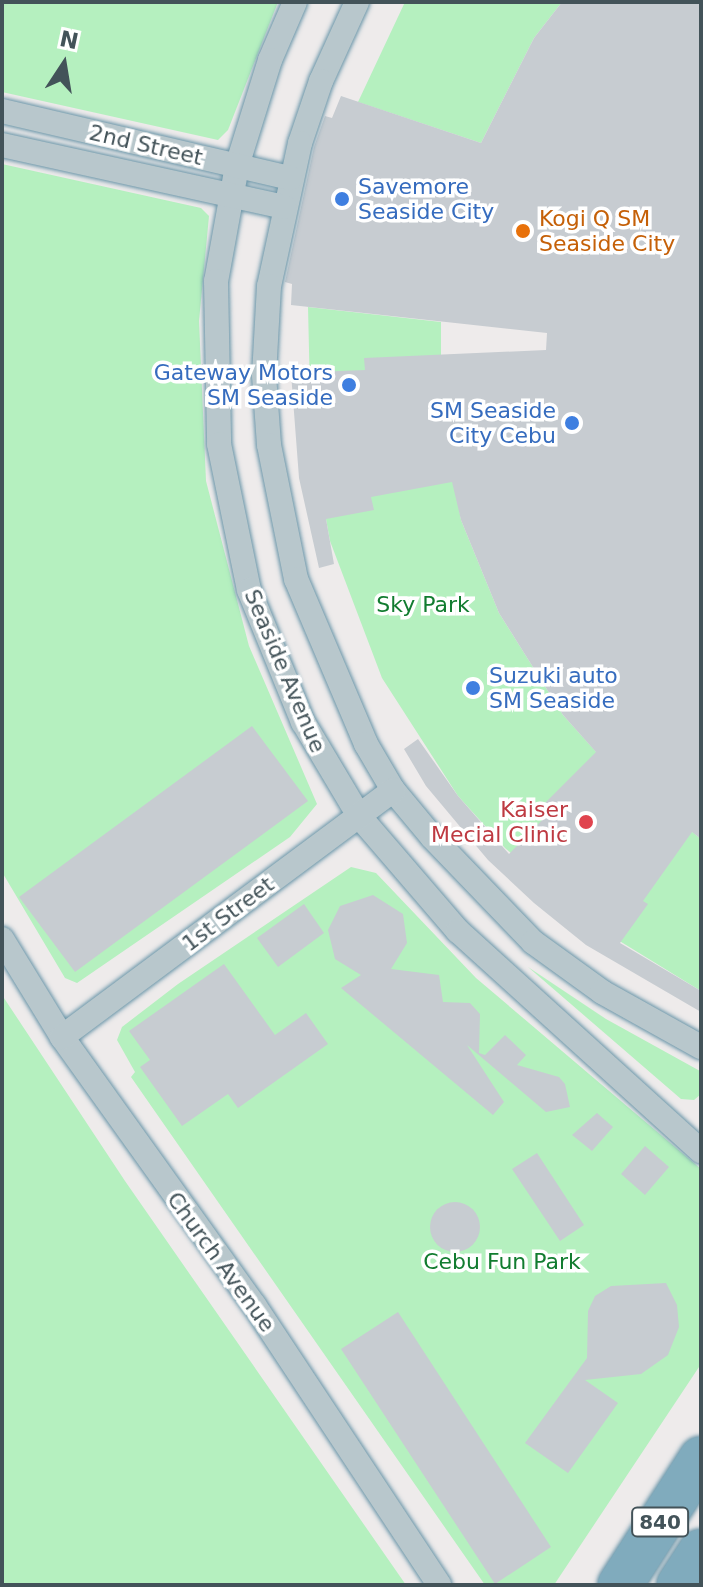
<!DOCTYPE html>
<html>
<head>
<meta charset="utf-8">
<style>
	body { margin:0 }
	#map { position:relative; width:703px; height:1587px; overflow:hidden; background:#eeebeb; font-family:"DejaVu Sans",sans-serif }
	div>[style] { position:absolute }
	.green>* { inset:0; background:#b5f0bf }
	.building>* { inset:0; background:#c7ccd1 }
	.round { border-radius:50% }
	.roads { filter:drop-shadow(0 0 2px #6b96a9) drop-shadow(0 0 2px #6b96a9) }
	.street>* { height:24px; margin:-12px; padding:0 12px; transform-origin:12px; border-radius:12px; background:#b8c7cc }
	.highway>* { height:44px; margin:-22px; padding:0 22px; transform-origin:22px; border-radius:22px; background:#80abbd }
	.dots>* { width:22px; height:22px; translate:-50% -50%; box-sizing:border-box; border:4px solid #fff; border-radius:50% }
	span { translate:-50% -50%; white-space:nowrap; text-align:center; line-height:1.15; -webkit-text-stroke:7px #fff; paint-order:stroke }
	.shield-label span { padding:2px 6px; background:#fff; border:2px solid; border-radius:6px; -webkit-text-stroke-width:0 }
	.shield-label { font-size:20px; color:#435359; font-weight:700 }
	.street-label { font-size:22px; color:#435359 }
	.shop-label { font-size:22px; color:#366cbe }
	.left { translate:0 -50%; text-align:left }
	.right { translate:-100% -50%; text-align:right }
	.food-label { font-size:22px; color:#c56008 }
	.park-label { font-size:22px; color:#127c30 }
	.health-label { font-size:22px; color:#be3a42 }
	.frame { position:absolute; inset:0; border:4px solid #435359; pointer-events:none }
	.north { position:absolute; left:24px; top:24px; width:80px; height:80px; -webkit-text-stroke:6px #fff; paint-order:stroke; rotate:12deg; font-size:22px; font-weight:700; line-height:32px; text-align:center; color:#435359 }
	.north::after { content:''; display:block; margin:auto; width:28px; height:36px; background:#435359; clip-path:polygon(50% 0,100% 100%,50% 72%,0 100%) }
</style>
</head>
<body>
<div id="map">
	<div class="green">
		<i style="clip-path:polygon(2px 2px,278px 2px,228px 130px,218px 140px,2px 92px)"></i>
		<i style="clip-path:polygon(405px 2px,562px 2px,534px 38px,481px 143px,358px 102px)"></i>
		<i style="clip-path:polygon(2px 164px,201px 208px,209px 216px,199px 321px,206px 481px,249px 646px,317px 804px,290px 837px,77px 983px,65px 978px,2px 872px)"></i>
		<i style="clip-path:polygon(308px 307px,441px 322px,441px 407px,461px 520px,499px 613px,563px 715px,607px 764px,701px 839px,701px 991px,600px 929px,505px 848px,458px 796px,382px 678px,330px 541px,311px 437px)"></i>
		<i style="clip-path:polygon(351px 867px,376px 873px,476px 978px,701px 1169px,701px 1364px,554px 1585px,485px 1585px,131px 1077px,135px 1072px,117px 1040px,122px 1027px,178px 984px)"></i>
		<i style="clip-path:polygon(528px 967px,606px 1019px,700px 1071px,701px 1094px,694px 1100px,681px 1099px)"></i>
		<i style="clip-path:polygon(2px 995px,125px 1181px,406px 1585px,2px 1585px)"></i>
	</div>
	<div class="building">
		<i style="clip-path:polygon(562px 2px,701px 2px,701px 839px,692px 832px,643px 901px,648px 904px,620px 943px,701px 991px,701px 1012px,586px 945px,534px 903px,488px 860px,426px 786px,404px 749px,418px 739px,458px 796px,509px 854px,551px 811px,544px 804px,596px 752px,563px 715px,499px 613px,461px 520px,452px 482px,371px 497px,374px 510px,326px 519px,334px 564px,319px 568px,299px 478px,291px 373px,365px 370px,364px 358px,546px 350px,547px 333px,291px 305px,292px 284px,285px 282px,314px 147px,325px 116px,332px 118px,341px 96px,481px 143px,534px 38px)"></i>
		<i style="clip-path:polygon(252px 726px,308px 801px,75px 972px,19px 897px)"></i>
		<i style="clip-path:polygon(373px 895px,403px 914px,407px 943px,391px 969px,439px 975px,443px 1002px,470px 1003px,480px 1014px,479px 1053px,485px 1055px,505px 1035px,526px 1055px,517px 1065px,559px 1077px,565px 1084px,570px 1107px,546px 1112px,467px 1045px,504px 1102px,493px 1115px,341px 988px,361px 975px,335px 959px,328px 930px,340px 906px)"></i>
		<i style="clip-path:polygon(304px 904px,324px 933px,278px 967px,257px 938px)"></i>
		<i style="clip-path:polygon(224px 964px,275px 1035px,306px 1013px,328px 1044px,238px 1108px,228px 1094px,182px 1126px,140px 1067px,150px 1060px,129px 1031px)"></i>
		<i style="clip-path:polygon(597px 1113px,613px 1127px,592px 1151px,572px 1135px)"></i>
		<i style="clip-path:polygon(645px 1146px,669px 1167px,645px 1195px,621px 1174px)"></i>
		<i style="clip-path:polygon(537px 1153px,584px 1225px,560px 1241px,512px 1169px)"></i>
		<i class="round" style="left:430px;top:1202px;width:50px;height:50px"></i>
		<i style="clip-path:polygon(666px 1283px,677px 1305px,679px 1327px,668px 1355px,641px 1374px,585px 1380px,618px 1403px,568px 1473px,525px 1443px,587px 1358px,588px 1311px,595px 1296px,611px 1286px)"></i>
		<i style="clip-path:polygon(398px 1312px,551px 1547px,495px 1584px,341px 1349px)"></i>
	</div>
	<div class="roads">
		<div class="street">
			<i style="left:295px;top:2px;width:63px;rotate:113.3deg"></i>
			<i style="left:270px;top:60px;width:111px;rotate:107.3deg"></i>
			<i style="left:237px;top:166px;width:117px;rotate:100.3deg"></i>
			<i style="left:216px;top:281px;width:163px;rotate:88.9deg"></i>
			<i style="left:219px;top:444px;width:149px;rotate:78.4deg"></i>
			<i style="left:249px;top:590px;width:143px;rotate:67.8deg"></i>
			<i style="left:303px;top:722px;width:109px;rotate:59.2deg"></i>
			<i style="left:359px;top:816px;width:152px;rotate:49.3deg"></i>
			<i style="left:458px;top:931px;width:328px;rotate:42.2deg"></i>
			<i style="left:357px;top:2px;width:87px;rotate:114.5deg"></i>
			<i style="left:321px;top:81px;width:65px;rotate:108.7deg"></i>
			<i style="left:300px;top:143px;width:146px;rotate:102.2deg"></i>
			<i style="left:269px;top:286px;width:89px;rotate:93.2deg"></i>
			<i style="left:264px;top:375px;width:70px;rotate:85.9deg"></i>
			<i style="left:269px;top:445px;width:137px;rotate:78.6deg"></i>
			<i style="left:296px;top:579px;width:179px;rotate:67deg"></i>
			<i style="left:366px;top:744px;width:53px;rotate:59.6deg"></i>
			<i style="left:393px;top:790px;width:61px;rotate:50.3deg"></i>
			<i style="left:432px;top:837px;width:146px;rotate:46.1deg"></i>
			<i style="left:533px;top:942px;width:85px;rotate:35.9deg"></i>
			<i style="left:602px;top:992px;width:113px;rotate:29.1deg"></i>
			<i style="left:2px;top:111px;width:296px;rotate:13.1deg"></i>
			<i style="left:2px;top:145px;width:289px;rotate:12.4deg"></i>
			<i style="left:2px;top:939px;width:115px;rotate:58.5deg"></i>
			<i style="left:62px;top:1037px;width:330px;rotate:54.4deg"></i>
			<i style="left:254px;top:1305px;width:336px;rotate:56.5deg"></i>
			<i style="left:62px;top:1037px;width:413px;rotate:-36.7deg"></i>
		</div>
		<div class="highway">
			<i style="left:620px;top:1585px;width:150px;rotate:-57.3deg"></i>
			<i style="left:679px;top:1585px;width:40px;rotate:-57.1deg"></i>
		</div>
	</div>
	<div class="dots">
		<i style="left:342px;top:199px;background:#3f7fe0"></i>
		<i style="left:523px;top:231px;background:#e8710a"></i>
		<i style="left:349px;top:385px;background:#3f7fe0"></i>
		<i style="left:572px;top:423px;background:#3f7fe0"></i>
		<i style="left:473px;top:688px;background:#3f7fe0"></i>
		<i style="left:586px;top:822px;background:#e0444e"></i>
	</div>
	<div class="shield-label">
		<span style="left:660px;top:1522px">840</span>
	</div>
	<div class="street-label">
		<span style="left:146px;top:145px;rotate:13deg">2nd Street</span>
		<span style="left:285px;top:671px;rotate:67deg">Seaside Avenue</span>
		<span style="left:228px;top:914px;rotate:-37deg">1st Street</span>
		<span style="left:221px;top:1262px;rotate:54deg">Church Avenue</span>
	</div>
	<div class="shop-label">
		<span class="left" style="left:358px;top:199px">Savemore<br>Seaside City</span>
		<span class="right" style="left:333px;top:385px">Gateway Motors<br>SM Seaside</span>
		<span class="right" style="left:556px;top:423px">SM Seaside<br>City Cebu</span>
		<span class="left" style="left:489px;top:688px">Suzuki auto<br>SM Seaside</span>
	</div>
	<div class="food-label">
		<span class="left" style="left:539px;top:231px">Kogi Q SM<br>Seaside City</span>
	</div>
	<div class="park-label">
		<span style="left:423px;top:605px">Sky Park</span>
		<span style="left:502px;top:1262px">Cebu Fun Park</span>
	</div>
	<div class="health-label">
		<span class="right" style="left:568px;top:822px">Kaiser<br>Mecial Clinic</span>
	</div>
	<div class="frame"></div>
	<div class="north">N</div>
</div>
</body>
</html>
